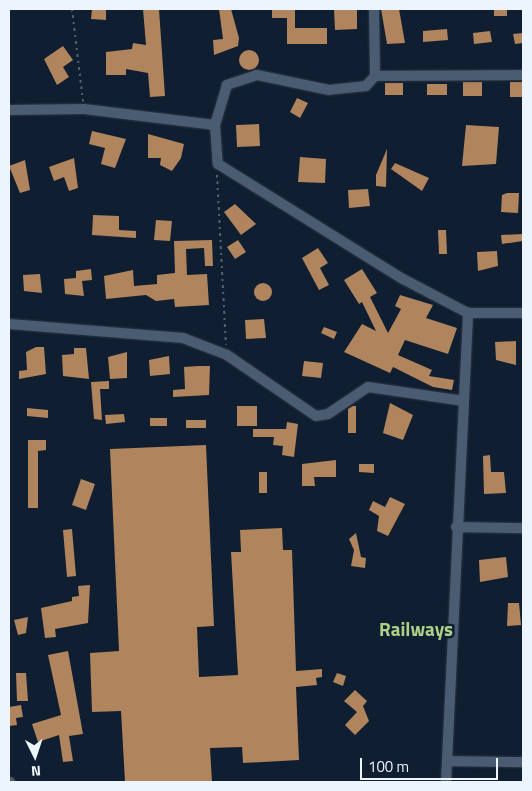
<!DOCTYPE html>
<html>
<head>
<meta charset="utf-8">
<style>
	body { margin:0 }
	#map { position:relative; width:532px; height:791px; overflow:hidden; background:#0f1e30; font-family:"Titillium Web",sans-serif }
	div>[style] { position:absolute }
	.building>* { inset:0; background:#b0845d }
	.round { border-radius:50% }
	.path>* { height:2px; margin-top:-1px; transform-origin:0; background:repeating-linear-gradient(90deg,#556171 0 2.5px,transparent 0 6.5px) }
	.roads { filter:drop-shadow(0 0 1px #2f3645) drop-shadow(0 0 1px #2f3645) }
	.minor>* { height:10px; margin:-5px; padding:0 5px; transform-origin:5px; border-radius:5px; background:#4a5c71 }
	span { translate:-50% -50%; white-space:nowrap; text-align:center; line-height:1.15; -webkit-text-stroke:5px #0f1e30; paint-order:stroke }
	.neighbourhood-label { font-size:19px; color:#afce87; font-weight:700 }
	.frame { position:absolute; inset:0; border:10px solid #ecf4fe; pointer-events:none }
	.north { position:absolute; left:10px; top:731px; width:50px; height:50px; -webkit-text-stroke:4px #0f1e30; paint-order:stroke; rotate:176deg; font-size:14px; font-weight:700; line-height:20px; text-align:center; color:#ecf4fe }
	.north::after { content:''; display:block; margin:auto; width:18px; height:22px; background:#ecf4fe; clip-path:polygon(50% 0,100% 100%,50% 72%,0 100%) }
	.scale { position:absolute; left:360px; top:758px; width:138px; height:22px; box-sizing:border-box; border:2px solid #ecf4fe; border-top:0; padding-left:6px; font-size:15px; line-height:18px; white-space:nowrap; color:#ecf4fe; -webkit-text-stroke:4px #0f1e30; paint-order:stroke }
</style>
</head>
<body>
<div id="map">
	<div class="building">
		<i style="clip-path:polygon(92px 9px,106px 9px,106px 20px,91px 19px)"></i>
		<i style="clip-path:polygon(143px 9px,159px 9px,165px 96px,150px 97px,148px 73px,126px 69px,126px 75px,106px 75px,106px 52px,132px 49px,133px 43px,146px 45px)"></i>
		<i style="clip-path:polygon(219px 9px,231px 9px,239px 38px,238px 46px,214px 55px,213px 40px,223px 39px)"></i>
		<i style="clip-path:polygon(334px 9px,357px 9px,357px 29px,335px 30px)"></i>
		<i style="clip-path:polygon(381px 9px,399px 9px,405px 43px,387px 44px)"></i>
		<i style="clip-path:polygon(494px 9px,507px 9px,507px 16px,494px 16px)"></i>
		<i style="clip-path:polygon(272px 10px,295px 10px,295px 28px,327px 28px,327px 44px,287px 44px,287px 18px,272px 18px)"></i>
		<i style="clip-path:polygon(447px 29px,448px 40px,423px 42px,423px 31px)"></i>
		<i style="clip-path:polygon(490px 31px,492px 42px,474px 44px,473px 33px)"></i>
		<i style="clip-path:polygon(523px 33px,523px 43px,515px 44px,513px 34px)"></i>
		<i style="clip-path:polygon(63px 46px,73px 60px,63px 67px,69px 77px,57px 85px,44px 59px)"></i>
		<i class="round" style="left:239px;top:50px;width:20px;height:20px"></i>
		<i style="clip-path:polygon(463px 82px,482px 82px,482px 96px,463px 96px)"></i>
		<i style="clip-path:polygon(510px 82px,523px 82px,523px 97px,510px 97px)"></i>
		<i style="clip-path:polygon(385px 83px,403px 83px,403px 95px,385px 95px)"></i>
		<i style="clip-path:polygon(427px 84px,447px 84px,447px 95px,427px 95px)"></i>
		<i style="clip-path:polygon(297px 98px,308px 103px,300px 118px,290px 112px)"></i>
		<i style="clip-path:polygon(259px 124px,260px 146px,237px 147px,236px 125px)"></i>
		<i style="clip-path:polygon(466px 125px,499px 127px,496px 164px,462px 166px)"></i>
		<i style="clip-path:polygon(92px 131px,126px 139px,115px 168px,101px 164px,105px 148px,89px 144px)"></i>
		<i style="clip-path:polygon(148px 134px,184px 144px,181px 158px,172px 171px,160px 165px,161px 158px,148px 158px)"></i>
		<i style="clip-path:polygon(387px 149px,386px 187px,376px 186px,376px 175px)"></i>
		<i style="clip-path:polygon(300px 157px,326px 159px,325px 183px,298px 182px)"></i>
		<i style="clip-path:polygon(74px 158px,78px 188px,69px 191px,64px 177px,54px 181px,49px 167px)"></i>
		<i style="clip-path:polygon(25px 160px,30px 190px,20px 193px,9px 166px)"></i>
		<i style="clip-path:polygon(395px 163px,429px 178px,422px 191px,391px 169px)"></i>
		<i style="clip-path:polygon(368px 189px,370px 206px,349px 208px,348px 190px)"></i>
		<i style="clip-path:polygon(507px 193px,519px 193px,518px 213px,501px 212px,502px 195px)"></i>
		<i style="clip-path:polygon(235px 204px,256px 224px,241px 235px,224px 212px)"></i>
		<i style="clip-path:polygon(93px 215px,119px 216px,119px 230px,136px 231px,136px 238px,92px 235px)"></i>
		<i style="clip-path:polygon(156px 220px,172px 221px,170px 241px,154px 240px)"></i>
		<i style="clip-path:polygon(438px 230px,446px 230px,447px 254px,439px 254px)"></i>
		<i style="clip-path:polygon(523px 234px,523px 241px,502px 244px,501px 235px)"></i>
		<i style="clip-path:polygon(212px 240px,213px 266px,205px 266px,204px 248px,186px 249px,187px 275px,207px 274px,209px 305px,175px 307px,174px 299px,156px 301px,146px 295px,106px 299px,104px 276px,133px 270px,134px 286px,157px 284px,157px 275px,175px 273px,174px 241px)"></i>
		<i style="clip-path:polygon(238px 240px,246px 252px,235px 259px,227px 247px)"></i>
		<i style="clip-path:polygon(318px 248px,328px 263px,320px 268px,329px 285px,319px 290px,302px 258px)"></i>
		<i style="clip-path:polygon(497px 251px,498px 266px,478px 271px,477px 252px)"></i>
		<i style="clip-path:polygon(91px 269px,92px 280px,82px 281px,84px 296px,65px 294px,64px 279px,76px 278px,76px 271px)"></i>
		<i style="clip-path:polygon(362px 269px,377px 293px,370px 297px,388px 333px,401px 309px,395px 306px,400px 295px,433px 305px,426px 318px,457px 328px,448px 354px,405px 340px,398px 355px,432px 370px,429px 376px,454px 380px,452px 390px,433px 387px,393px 367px,390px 373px,344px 352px,362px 324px,376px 331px,362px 302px,359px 304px,344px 280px)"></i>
		<i style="clip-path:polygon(40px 274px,42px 293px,24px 291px,23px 275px)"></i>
		<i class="round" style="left:254px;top:283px;width:18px;height:18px"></i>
		<i style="clip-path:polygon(264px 319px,266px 338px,246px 339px,245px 320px)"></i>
		<i style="clip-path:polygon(324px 327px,337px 332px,334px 339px,321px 333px)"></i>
		<i style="clip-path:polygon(516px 341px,516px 365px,496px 360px,495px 342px)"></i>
		<i style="clip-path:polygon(36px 347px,44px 347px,46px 374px,19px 379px,19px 371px,27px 370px,26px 352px)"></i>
		<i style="clip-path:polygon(74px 348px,86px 348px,89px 379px,63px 376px,62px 355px,74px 354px)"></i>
		<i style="clip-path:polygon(127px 352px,127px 378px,110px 379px,108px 357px)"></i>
		<i style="clip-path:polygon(169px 356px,170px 374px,150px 376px,149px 360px)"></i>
		<i style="clip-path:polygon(304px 361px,323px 363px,321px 378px,302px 376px)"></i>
		<i style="clip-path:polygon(198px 366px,210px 366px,209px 395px,173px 397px,173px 390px,185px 389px,184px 367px)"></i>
		<i style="clip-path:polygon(109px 381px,109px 389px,100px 389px,102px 420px,94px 419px,91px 382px)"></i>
		<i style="clip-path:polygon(390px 403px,413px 415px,403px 440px,383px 433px)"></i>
		<i style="clip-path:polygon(237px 406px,257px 406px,257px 426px,237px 426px)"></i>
		<i style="clip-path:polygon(353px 406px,356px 406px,356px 433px,348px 433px,348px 409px)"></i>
		<i style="clip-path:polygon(27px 408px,48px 410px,48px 418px,27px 416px)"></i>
		<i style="clip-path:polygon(124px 414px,125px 422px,106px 424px,105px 415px)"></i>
		<i style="clip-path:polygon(150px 418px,167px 418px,167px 426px,150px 426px)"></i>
		<i style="clip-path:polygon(186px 420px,206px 420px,206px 428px,186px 428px)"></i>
		<i style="clip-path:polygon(287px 422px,298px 424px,294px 457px,282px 455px,283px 446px,273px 445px,274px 437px,253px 437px,253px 429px,286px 429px)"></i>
		<i style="clip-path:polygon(28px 440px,46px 440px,46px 450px,38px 451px,38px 508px,28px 508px)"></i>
		<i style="clip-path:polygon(206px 445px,214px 626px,197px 627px,199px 677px,238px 675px,231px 552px,241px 552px,240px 530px,282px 528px,283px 550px,292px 550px,296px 671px,322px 669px,322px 677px,316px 678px,317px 685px,296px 687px,299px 760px,243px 763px,242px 747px,210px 748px,212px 782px,125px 782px,121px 711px,92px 712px,90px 653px,119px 651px,110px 449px)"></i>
		<i style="clip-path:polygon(490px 455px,491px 472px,504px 472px,506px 493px,484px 494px,483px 456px)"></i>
		<i style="clip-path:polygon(336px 460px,336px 477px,314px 477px,315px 486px,302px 486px,302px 464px)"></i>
		<i style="clip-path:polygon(359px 464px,374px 464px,374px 473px,359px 472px)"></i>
		<i style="clip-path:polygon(259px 472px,267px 472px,267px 493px,259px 493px)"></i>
		<i style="clip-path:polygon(81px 479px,95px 484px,86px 510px,72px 505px)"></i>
		<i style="clip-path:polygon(390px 497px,405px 504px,388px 536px,377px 531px,379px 516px,369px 510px,373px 501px,385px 507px)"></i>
		<i style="clip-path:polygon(72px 529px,76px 576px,67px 577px,63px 530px)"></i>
		<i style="clip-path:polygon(356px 533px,361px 557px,366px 558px,365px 568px,351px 566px,354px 550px,349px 539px)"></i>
		<i style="clip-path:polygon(506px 557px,508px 577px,480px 582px,479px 560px)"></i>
		<i style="clip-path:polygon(90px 585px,88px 623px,55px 629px,56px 637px,45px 638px,41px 608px,72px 601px,72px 597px,79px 596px,78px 586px)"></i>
		<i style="clip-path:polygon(508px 603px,519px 603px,521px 625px,507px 626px)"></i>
		<i style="clip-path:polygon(28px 617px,26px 633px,18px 635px,14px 620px)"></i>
		<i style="clip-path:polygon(68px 651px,83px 734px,69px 736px,73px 761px,63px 762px,59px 735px,38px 742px,32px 724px,61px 715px,48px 655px)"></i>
		<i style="clip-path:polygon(16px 673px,26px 673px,28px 701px,17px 701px)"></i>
		<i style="clip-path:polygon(337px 673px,346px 676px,343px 686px,333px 682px)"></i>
		<i style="clip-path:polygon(355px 690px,367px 701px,363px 706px,369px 721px,355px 735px,345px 725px,357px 712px,344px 701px)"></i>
		<i style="clip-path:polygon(21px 705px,23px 717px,16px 718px,17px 725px,9px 726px,9px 707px)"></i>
	</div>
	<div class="path">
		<i style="left:72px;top:9px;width:93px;rotate:83.2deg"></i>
		<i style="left:217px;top:175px;width:170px;rotate:87deg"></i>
	</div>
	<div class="roads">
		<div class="minor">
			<i style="left:374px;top:9px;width:67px;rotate:89.1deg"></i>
			<i style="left:375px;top:76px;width:13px;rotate:132deg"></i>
			<i style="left:366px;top:86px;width:37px;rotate:174deg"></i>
			<i style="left:329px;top:90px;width:74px;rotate:-168.2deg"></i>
			<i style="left:257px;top:75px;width:32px;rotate:162deg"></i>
			<i style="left:227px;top:85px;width:42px;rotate:106.7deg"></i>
			<i style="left:215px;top:125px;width:39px;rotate:86deg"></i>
			<i style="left:218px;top:164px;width:218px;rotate:31.9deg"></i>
			<i style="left:403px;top:279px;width:73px;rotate:27.6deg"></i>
			<i style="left:468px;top:313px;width:55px"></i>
			<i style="left:375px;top:76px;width:148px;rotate:-0.4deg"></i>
			<i style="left:9px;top:110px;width:75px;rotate:-0.8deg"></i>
			<i style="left:84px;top:109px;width:132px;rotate:7deg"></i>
			<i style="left:9px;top:324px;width:175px;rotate:4.6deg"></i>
			<i style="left:183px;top:338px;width:47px;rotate:21.1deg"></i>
			<i style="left:227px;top:355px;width:108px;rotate:34.4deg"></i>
			<i style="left:316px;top:416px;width:12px;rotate:-9deg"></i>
			<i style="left:328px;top:414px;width:48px;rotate:-34deg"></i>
			<i style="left:368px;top:387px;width:97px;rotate:8.3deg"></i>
			<i style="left:456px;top:527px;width:67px;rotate:0.9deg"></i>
			<i style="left:447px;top:761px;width:76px;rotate:0.8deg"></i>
			<i style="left:9px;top:782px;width:1px"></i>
			<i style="left:446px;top:782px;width:470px;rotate:-87.3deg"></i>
		</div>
	</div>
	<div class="neighbourhood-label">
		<span style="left:416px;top:629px">Railways</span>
	</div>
	<div class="frame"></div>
	<div class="north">N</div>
	<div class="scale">100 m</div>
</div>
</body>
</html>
